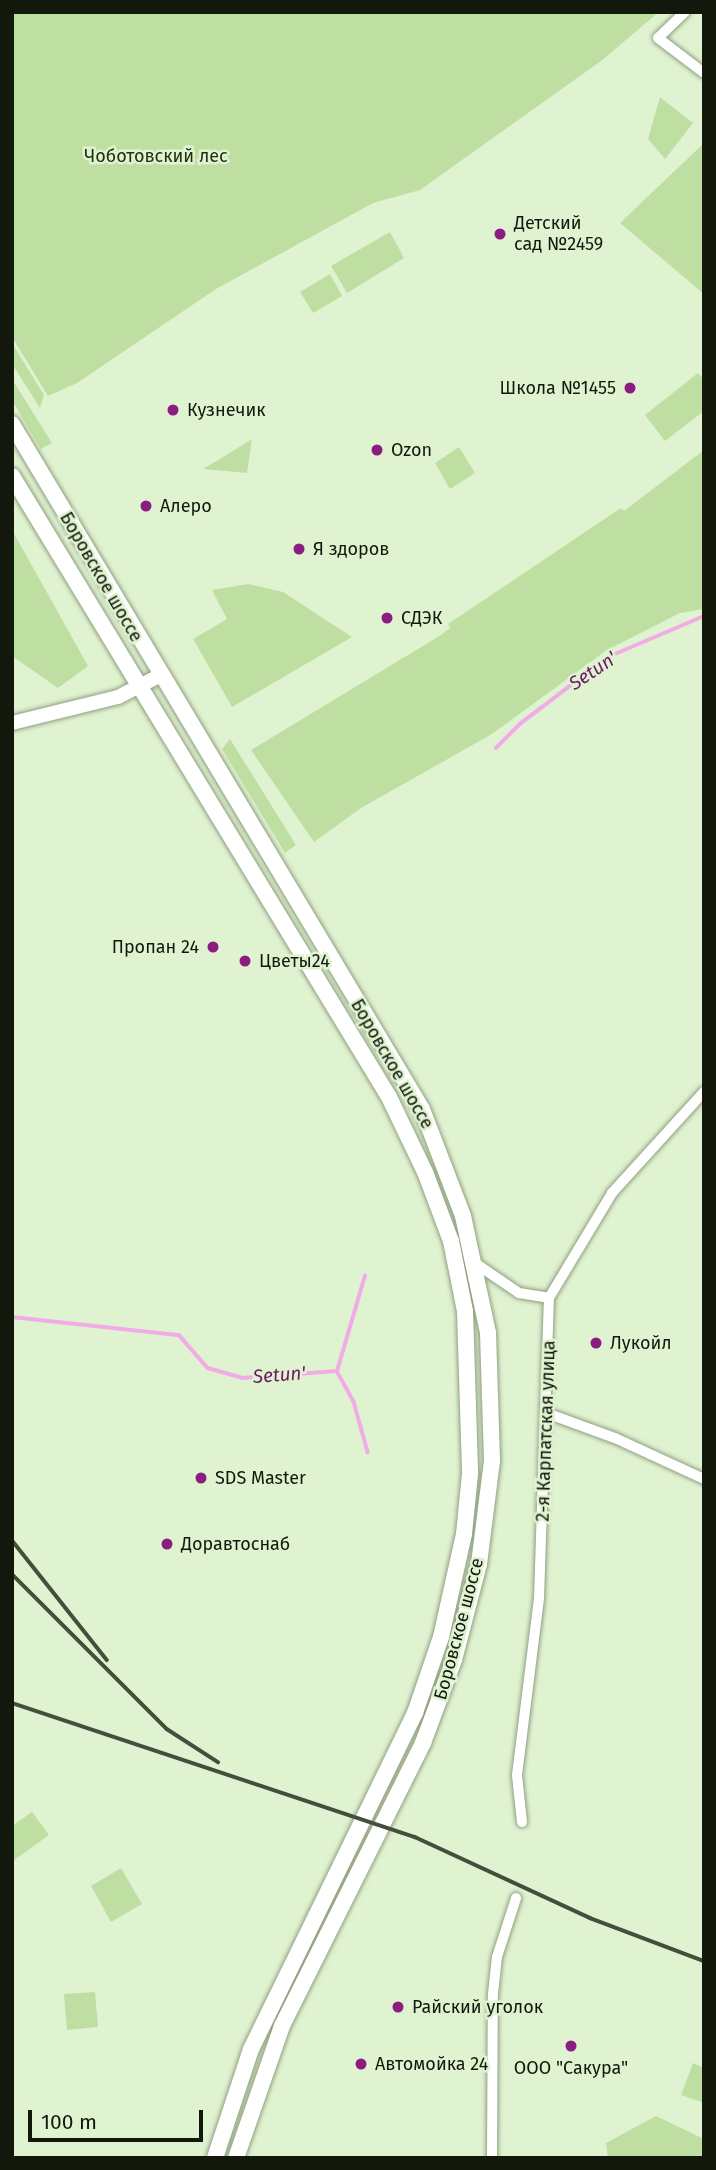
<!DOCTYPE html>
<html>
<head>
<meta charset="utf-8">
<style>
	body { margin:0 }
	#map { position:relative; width:716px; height:2170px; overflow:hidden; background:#e0f3d1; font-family:"Fira Sans",sans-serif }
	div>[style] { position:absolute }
	.green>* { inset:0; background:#bedfa1 }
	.stream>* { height:3.5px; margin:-1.75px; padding:0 1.75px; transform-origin:1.75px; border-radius:1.75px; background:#f2abe6 }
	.roads { filter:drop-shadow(0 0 2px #8fa080) drop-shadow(0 0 2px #8fa080) }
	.street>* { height:10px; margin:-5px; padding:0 5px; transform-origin:5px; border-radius:5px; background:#fff }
	.secondary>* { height:14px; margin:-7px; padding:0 7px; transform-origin:7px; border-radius:7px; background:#fff }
	.primary>* { height:16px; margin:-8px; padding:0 8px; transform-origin:8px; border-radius:8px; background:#fff }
	.rail>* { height:3.5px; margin:-1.75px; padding:0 1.75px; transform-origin:1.75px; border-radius:1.75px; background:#454e3d }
	.dots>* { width:19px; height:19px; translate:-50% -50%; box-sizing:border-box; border:4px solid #e0f3d1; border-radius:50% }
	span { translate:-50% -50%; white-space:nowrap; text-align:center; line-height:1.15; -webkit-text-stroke:5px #e0f3d1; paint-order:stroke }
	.park-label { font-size:18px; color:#223111 }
	.poi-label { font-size:18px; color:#12180c }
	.left { translate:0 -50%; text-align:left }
	.right { translate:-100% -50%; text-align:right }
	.street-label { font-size:18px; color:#12180c }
	.water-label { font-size:19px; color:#6b1a62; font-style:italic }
	.frame { position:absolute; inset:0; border:14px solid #12180c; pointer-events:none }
	.scale { position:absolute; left:28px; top:2110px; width:175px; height:32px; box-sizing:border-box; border:4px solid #12180c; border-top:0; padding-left:9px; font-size:21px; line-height:24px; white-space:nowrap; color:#12180c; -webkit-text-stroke:5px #e0f3d1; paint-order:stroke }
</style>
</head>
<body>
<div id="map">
	<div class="green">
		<i style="clip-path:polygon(12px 12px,659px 12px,601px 61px,420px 190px,373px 203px,216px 289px,77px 383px,48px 396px,12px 337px)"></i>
		<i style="clip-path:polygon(660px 97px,693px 123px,665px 159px,648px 139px)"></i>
		<i style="clip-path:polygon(704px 143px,704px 294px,620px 223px)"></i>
		<i style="clip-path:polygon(390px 232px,404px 258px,347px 293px,331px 266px)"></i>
		<i style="clip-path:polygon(330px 274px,342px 296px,313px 313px,300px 292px)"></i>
		<i style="clip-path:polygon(12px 343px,44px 395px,40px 408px,12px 364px)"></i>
		<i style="clip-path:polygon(698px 373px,704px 380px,704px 411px,665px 441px,645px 415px)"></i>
		<i style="clip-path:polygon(12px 379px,52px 443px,41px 449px,12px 400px)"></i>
		<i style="clip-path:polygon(252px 439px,247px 473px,203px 469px,228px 454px)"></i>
		<i style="clip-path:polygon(459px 447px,475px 473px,450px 489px,435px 463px)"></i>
		<i style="clip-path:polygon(704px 450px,704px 609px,680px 613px,607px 650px,492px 734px,361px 808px,314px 842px,251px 750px,441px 635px,450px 628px,448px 624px,621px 508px,624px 511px)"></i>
		<i style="clip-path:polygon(12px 530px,88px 666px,58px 688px,12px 656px)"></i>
		<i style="clip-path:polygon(248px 584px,283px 592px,352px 637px,232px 707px,193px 639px,227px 619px,212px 590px)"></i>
		<i style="clip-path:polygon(230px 739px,296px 845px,285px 853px,222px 749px)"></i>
		<i style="clip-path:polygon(32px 1812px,49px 1835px,13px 1861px,12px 1826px)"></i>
		<i style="clip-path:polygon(121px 1868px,142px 1904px,111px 1922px,91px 1886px)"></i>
		<i style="clip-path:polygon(95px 1992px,98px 2027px,67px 2030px,64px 1994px)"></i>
		<i style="clip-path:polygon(693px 2063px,704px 2068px,704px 2103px,681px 2095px)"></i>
		<i style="clip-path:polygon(656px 2116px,704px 2139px,704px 2158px,608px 2158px,606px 2143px)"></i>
	</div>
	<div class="stream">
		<i style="left:496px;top:748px;width:34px;rotate:-45deg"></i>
		<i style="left:520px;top:724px;width:111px;rotate:-37.3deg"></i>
		<i style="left:608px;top:657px;width:104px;rotate:-23.1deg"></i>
		<i style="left:12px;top:1317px;width:168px;rotate:6.2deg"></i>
		<i style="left:179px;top:1335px;width:44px;rotate:48.7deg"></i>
		<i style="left:208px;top:1368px;width:35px;rotate:16deg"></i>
		<i style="left:242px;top:1378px;width:95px;rotate:-4.2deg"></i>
		<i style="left:337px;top:1371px;width:99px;rotate:-73.6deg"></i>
		<i style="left:337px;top:1371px;width:35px;rotate:61deg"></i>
		<i style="left:354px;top:1402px;width:52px;rotate:74.4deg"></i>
	</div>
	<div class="roads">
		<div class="street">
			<i style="left:685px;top:12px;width:37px;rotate:136deg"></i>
			<i style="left:658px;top:38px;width:58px;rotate:37.3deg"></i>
			<i style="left:475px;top:1263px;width:53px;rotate:34.3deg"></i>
			<i style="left:519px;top:1293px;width:30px;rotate:9deg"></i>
			<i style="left:549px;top:1414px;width:70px;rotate:20deg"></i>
			<i style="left:615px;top:1438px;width:98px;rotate:24.7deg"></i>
			<i style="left:522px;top:1822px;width:47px;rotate:-96.1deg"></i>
			<i style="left:517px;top:1775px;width:178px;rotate:-82.9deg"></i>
			<i style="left:539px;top:1598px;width:300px;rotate:-88.1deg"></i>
			<i style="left:549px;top:1298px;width:122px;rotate:-59deg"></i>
			<i style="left:612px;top:1193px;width:137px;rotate:-47.7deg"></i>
			<i style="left:492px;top:2158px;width:164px;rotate:-89.7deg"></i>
			<i style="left:493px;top:1994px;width:37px;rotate:-84deg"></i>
			<i style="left:497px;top:1957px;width:62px;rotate:-72.1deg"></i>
		</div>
		<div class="secondary">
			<i style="left:12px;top:723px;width:109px;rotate:-13.8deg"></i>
			<i style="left:118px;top:697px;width:46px;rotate:-27.1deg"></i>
		</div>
		<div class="primary">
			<i style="left:12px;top:424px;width:798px;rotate:59.1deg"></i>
			<i style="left:422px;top:1109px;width:115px;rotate:69deg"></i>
			<i style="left:463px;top:1216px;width:120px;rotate:77.9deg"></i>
			<i style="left:488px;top:1333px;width:128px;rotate:88.2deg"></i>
			<i style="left:492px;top:1461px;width:104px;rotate:97.2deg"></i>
			<i style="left:479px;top:1564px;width:99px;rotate:104.6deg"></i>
			<i style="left:454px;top:1660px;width:89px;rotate:110.5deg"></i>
			<i style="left:423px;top:1743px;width:316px;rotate:116.5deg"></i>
			<i style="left:282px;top:2026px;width:140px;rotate:109.2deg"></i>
			<i style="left:12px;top:476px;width:726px;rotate:58.74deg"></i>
			<i style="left:389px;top:1097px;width:83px;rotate:64.4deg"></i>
			<i style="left:425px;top:1172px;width:74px;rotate:69.4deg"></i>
			<i style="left:451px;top:1241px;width:71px;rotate:78.7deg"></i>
			<i style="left:465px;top:1311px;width:163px;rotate:88.2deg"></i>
			<i style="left:470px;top:1474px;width:60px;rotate:95.7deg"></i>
			<i style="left:464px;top:1534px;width:106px;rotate:102.6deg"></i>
			<i style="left:441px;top:1637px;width:80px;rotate:108.9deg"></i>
			<i style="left:415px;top:1713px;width:374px;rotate:116deg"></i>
			<i style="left:251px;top:2049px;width:115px;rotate:108.3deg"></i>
		</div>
	</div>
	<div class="rail">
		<i style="left:12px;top:1540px;width:153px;rotate:51.6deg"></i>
		<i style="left:12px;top:1574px;width:219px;rotate:45deg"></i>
		<i style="left:167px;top:1729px;width:61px;rotate:32.9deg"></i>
		<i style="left:12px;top:1703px;width:425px;rotate:18.4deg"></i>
		<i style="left:415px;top:1837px;width:193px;rotate:24.8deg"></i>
		<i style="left:590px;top:1918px;width:122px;rotate:20.7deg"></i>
	</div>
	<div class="dots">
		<i style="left:500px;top:234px;background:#8c1d80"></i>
		<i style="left:630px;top:388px;background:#8c1d80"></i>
		<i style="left:173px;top:410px;background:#8c1d80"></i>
		<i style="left:377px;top:450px;background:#8c1d80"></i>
		<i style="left:146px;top:506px;background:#8c1d80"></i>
		<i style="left:299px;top:549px;background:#8c1d80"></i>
		<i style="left:387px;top:618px;background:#8c1d80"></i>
		<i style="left:213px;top:947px;background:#8c1d80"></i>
		<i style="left:245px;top:961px;background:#8c1d80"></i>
		<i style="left:596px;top:1343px;background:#8c1d80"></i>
		<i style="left:201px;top:1478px;background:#8c1d80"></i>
		<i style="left:167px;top:1544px;background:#8c1d80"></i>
		<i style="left:398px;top:2007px;background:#8c1d80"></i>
		<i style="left:571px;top:2046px;background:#8c1d80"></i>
		<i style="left:361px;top:2064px;background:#8c1d80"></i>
	</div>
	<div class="park-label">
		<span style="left:156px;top:156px">Чоботовский лес</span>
	</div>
	<div class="poi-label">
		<span class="left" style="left:514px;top:234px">Детский<br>сад №2459</span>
		<span class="right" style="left:616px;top:388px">Школа №1455</span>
		<span class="left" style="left:187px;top:410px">Кузнечик</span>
		<span class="left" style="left:391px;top:450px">Ozon</span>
		<span class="left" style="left:160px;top:506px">Алеро</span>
		<span class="left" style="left:313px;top:549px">Я здоров</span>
		<span class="left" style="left:401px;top:618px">СДЭК</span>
		<span class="right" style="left:199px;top:947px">Пропан 24</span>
		<span class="left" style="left:259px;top:961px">Цветы24</span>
		<span class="left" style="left:610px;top:1343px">Лукойл</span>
		<span class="left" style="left:215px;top:1478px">SDS Master</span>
		<span class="left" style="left:181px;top:1544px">Доравтоснаб</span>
		<span class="left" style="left:412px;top:2007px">Райский уголок</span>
		<span class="left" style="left:375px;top:2064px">Автомойка 24</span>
		<span style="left:571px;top:2068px">ООО "Сакура"</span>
	</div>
	<div class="street-label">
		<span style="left:101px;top:577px;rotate:60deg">Боровское шоссе</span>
		<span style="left:392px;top:1064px;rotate:60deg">Боровское шоссе</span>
		<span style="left:546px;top:1431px;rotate:-88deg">2-я Карпатская улица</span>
		<span style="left:459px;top:1629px;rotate:-75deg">Боровское шоссе</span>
	</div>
	<div class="water-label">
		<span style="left:593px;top:671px;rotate:-34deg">Setun'</span>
		<span style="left:279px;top:1375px;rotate:-4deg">Setun'</span>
	</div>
	<div class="frame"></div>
	<div class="scale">100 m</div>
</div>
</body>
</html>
